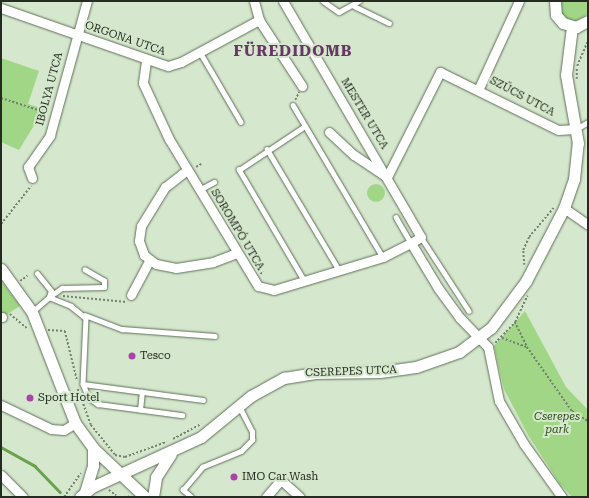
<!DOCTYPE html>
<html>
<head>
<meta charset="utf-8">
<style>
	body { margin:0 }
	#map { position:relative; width:589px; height:498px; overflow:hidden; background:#d5e8cd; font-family:"Roboto Serif",serif }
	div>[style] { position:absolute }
	.green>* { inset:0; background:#a0d686 }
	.round { border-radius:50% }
	.stream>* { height:2.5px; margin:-1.25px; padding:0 1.25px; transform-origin:1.25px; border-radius:1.25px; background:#69a14d }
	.path>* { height:1.5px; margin-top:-0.75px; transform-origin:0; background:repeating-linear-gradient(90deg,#74816f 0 2px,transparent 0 4px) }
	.roads { filter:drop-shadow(0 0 1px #5e6f57) drop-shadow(0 0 1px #5e6f57) }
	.service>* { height:4.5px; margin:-2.25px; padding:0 2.25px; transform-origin:2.25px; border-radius:2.25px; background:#fff }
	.minor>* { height:9px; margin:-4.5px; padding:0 4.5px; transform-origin:4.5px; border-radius:4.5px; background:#fff }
	.tertiary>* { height:11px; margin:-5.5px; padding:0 5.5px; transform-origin:5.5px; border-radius:5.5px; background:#fff }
	.dots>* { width:11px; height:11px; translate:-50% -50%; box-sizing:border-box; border:2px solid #d5e8cd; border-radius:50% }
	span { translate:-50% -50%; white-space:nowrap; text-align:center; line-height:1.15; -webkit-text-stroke:4px #d5e8cd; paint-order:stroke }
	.street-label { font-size:11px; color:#242b21 }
	.poi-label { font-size:11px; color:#242b21 }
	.left { translate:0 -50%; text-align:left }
	.park-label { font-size:11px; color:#2a4f14; font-style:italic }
	.district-label { font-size:15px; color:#683668; font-weight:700; letter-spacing:1px }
	.frame { position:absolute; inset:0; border:2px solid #242b21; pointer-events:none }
</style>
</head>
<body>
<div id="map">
	<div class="green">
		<i style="clip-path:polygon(561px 1px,587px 1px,587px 14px,575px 22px,565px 19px,560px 11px)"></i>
		<i style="clip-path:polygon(1px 58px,39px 71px,28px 104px,44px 109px,19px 150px,1px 142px)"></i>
		<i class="round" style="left:367px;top:184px;width:18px;height:18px"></i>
		<i style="clip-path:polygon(1px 281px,20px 306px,6px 315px,1px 313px)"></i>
		<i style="clip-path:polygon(525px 311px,566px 387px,588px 410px,588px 497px,572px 497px,560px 484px,528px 435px,504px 389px,494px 346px)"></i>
	</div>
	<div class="stream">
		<i style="left:1px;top:447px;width:39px;rotate:29deg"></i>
		<i style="left:35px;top:466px;width:36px;rotate:46deg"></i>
	</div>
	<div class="path">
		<i style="left:577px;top:66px;width:28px;rotate:-67deg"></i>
		<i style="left:577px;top:69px;width:10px;rotate:90deg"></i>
		<i style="left:1px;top:98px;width:39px;rotate:18deg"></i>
		<i style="left:38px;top:110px;width:18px;rotate:-45deg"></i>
		<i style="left:295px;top:100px;width:9px;rotate:-63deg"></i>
		<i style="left:196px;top:167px;width:6px;rotate:-31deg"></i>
		<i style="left:218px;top:204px;width:4px;rotate:-27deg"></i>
		<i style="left:1px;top:224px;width:48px;rotate:-51.7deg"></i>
		<i style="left:240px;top:241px;width:4px;rotate:-45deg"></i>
		<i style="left:524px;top:265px;width:15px;rotate:-94deg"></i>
		<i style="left:523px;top:250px;width:14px;rotate:-65deg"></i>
		<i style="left:529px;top:237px;width:38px;rotate:-50deg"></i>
		<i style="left:260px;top:274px;width:4px;rotate:-34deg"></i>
		<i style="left:20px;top:281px;width:9px;rotate:-36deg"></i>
		<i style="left:63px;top:296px;width:64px;rotate:5.4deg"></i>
		<i style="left:10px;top:314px;width:23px;rotate:40deg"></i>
		<i style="left:515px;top:322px;width:28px;rotate:64deg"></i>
		<i style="left:48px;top:330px;width:17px;rotate:3deg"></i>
		<i style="left:65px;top:331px;width:50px;rotate:76.2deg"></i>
		<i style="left:502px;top:338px;width:27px;rotate:20deg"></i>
		<i style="left:527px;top:347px;width:78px;rotate:54.9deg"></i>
		<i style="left:572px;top:411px;width:19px;rotate:32deg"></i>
		<i style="left:495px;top:343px;width:29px;rotate:-46deg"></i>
		<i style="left:515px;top:322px;width:29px;rotate:-65deg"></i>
		<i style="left:78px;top:389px;width:38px;rotate:70deg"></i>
		<i style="left:91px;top:425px;width:38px;rotate:51deg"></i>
		<i style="left:115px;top:455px;width:10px;rotate:11deg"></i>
		<i style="left:125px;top:457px;width:44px;rotate:-20.1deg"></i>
		<i style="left:173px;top:439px;width:32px;rotate:-28deg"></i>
		<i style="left:109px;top:490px;width:9px;rotate:36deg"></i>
		<i style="left:128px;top:496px;width:1px;rotate:45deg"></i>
		<i style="left:64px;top:497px;width:29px;rotate:-55deg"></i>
	</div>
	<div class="roads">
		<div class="service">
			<i style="left:323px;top:1px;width:19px;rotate:35deg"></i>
			<i style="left:339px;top:12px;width:23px;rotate:-29deg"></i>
			<i style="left:354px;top:6px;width:39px;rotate:26deg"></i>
			<i style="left:200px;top:52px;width:81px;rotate:59.6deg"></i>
			<i style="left:293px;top:105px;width:177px;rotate:59.4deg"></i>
			<i style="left:576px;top:129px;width:14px;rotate:-30deg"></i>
			<i style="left:267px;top:149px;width:141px;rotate:59.2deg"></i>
			<i style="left:199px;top:190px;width:17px;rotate:-28deg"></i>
			<i style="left:396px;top:217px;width:30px;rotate:60deg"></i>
			<i style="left:421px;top:237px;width:88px;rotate:57deg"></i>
			<i style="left:304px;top:281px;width:129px;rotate:-120.4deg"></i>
			<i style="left:239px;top:170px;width:79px;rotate:-33.7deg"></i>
			<i style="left:49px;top:297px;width:24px;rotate:22deg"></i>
			<i style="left:71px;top:306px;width:19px;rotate:39deg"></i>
			<i style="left:86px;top:318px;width:66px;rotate:92.6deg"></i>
			<i style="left:83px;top:384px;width:121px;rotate:7.6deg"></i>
			<i style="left:49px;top:297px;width:16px;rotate:-35deg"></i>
			<i style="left:62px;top:288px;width:42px;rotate:-1.4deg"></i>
			<i style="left:104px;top:287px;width:6px;rotate:-90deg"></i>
			<i style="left:104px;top:281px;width:22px;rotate:-150deg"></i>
			<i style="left:32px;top:312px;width:23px;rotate:-41deg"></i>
			<i style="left:49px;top:297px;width:6px;rotate:-72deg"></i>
			<i style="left:51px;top:291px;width:22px;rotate:-129deg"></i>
			<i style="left:85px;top:315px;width:40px;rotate:21deg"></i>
			<i style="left:122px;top:329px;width:93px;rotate:4.3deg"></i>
			<i style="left:83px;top:384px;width:15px;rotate:67deg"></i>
			<i style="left:89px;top:398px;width:11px;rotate:34deg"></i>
			<i style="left:98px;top:404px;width:85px;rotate:7.5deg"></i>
			<i style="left:140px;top:410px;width:18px;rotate:-84deg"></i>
			<i style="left:191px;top:497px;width:11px;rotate:-139deg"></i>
			<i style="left:183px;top:490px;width:30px;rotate:-50deg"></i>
			<i style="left:202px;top:467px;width:42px;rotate:-22.3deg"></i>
			<i style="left:241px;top:451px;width:16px;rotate:-45deg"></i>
			<i style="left:252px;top:440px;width:8px;rotate:-90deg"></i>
			<i style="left:252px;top:432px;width:28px;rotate:-117deg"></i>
		</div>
		<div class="minor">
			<i style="left:254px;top:1px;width:20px;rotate:75deg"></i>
			<i style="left:259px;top:20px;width:79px;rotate:56.9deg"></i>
			<i style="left:283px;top:1px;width:273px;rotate:59.7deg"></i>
			<i style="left:421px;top:237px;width:12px;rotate:149deg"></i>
			<i style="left:411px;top:243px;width:52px;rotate:59deg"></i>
			<i style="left:438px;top:288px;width:37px;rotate:54deg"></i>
			<i style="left:460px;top:318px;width:40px;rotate:46deg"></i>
			<i style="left:488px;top:347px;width:55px;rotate:78.5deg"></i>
			<i style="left:499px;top:401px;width:50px;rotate:59.8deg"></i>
			<i style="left:524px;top:444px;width:65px;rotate:54.4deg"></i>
			<i style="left:1px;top:8px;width:177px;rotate:19.2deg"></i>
			<i style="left:168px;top:66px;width:14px;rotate:-17deg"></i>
			<i style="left:181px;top:62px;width:89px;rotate:-28.3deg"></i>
			<i style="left:146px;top:61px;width:22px;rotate:98deg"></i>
			<i style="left:143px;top:83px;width:62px;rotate:65.1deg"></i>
			<i style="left:169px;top:139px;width:172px;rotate:58.8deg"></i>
			<i style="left:258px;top:286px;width:16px;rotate:14deg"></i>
			<i style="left:274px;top:290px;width:114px;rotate:-16.8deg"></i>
			<i style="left:383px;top:257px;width:31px;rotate:-27deg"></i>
			<i style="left:479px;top:88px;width:96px;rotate:-65.3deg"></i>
			<i style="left:329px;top:132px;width:34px;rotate:43deg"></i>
			<i style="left:354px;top:155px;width:40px;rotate:34deg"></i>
			<i style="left:387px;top:177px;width:118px;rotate:-63.2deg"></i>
			<i style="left:440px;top:72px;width:131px;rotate:26.2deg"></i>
			<i style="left:558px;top:130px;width:18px;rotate:-3deg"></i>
			<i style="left:187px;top:170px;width:28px;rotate:142deg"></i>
			<i style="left:165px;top:187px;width:46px;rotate:121.6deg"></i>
			<i style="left:141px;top:226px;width:15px;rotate:98deg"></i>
			<i style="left:139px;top:241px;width:15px;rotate:70deg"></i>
			<i style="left:144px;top:255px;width:15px;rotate:37deg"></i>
			<i style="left:156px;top:264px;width:20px;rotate:11deg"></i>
			<i style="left:176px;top:268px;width:37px;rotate:-9deg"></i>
			<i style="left:213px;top:262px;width:26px;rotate:-21deg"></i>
			<i style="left:32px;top:178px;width:12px;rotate:-110deg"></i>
			<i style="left:28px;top:167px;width:39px;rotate:-55deg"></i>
			<i style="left:50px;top:135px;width:139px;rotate:-74.6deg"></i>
			<i style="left:564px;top:208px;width:29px;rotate:35deg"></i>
			<i style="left:131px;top:295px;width:38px;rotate:-62deg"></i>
			<i style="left:1px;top:317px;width:1px"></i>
			<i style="left:1px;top:405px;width:55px;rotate:25.6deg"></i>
			<i style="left:51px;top:429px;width:13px;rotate:4deg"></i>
			<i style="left:64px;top:430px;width:13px;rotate:-32deg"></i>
			<i style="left:1px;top:475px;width:31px;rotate:45deg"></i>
			<i style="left:266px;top:497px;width:23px;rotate:-49deg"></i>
			<i style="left:281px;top:480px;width:25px;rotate:42deg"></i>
		</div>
		<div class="tertiary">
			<i style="left:555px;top:1px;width:14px;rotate:86deg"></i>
			<i style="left:556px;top:15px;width:11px;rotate:49deg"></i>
			<i style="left:563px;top:23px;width:14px;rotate:17deg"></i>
			<i style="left:576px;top:27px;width:13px;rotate:-27deg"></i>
			<i style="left:1px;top:269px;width:53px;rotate:54.2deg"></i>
			<i style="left:32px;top:312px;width:119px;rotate:68.8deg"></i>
			<i style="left:75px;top:423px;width:31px;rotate:54deg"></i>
			<i style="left:93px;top:448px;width:71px;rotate:43.3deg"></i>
			<i style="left:85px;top:492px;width:28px;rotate:-73deg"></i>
			<i style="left:93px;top:465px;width:17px;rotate:-90deg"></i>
			<i style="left:80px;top:497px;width:16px;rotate:-40deg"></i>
			<i style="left:92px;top:487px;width:120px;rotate:-24.6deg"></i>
			<i style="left:201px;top:437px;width:65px;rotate:-39.4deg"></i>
			<i style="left:251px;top:396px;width:38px;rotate:-29deg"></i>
			<i style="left:284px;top:378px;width:30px;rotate:-9deg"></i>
			<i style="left:314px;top:373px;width:66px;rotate:-0.9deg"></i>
			<i style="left:380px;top:372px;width:36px;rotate:-8deg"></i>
			<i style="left:416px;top:367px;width:46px;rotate:-19.2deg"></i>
			<i style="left:459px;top:352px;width:40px;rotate:-37deg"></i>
			<i style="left:491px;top:328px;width:59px;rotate:-53.3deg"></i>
			<i style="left:526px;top:281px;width:82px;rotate:-62.5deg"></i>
			<i style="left:564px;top:208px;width:31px;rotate:-71deg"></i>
			<i style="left:574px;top:179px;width:36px;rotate:-84deg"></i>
			<i style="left:578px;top:143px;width:69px;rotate:-100deg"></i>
			<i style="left:566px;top:75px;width:48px;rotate:-82.9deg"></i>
			<i style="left:153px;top:497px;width:20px;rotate:-81deg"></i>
			<i style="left:156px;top:477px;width:27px;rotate:-57deg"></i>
		</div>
	</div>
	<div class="dots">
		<i style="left:132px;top:356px;background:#a743a9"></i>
		<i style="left:30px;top:398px;background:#a743a9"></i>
		<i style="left:234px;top:477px;background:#a743a9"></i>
	</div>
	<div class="street-label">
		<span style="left:125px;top:39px;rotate:19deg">ORGONA UTCA</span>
		<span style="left:50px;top:89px;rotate:-75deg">IBOLYA UTCA</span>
		<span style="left:522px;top:97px;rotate:28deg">SZŰCS UTCA</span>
		<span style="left:364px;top:114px;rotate:59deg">MESTER UTCA</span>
		<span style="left:237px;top:230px;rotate:59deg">SOROMPÓ UTCA</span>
		<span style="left:351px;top:372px;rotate:-2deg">CSEREPES UTCA</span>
	</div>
	<div class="poi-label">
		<span class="left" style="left:140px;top:356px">Tesco</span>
		<span class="left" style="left:38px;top:398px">Sport Hotel</span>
		<span class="left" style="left:242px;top:477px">IMO Car Wash</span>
	</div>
	<div class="park-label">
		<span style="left:557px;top:424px">Cserepes<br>park</span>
	</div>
	<div class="district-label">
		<span style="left:293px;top:52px">FÜREDIDOMB</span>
	</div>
	<div class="frame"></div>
</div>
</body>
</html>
